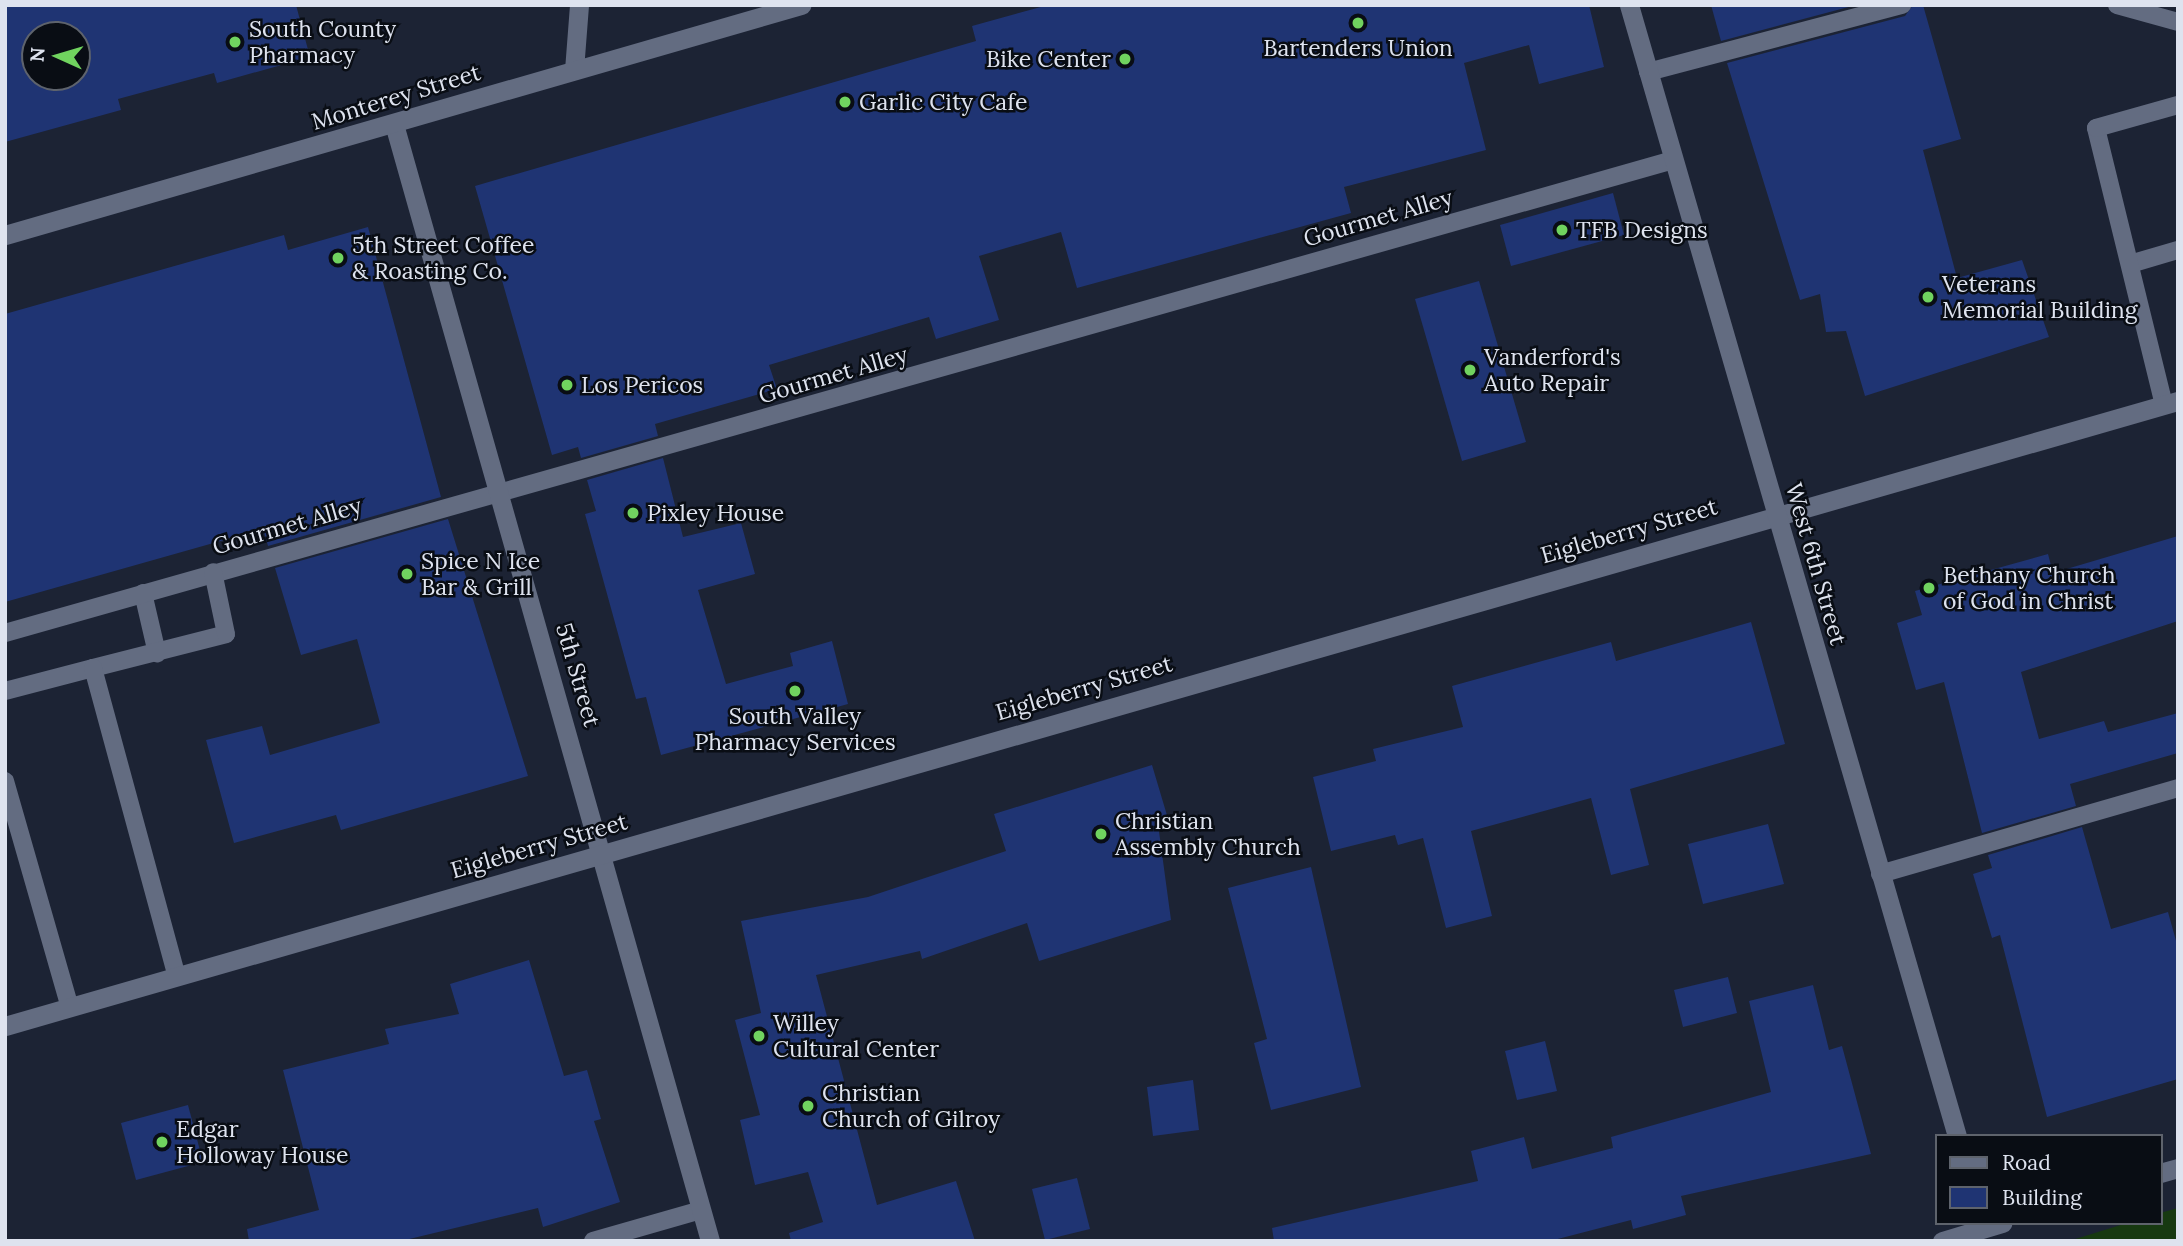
<!DOCTYPE html>
<html>
<head>
<meta charset="utf-8">
<style>
	body { margin:0 }
	#map { position:relative; width:2183px; height:1246px; overflow:hidden; background:#1c2334; font-family:Lora,serif }
	div>[style] { position:absolute }
	.green>* { inset:0; background:#173911 }
	.building>* { inset:0; background:#1f3473 }
	.service>* { height:18px; margin:-9px; padding:0 9px; transform-origin:9px; border-radius:9px; background:#636c81 }
	.minor>* { height:19px; margin:-9.5px; padding:0 9.5px; transform-origin:9.5px; border-radius:9.5px; background:#636c81 }
	.tertiary>* { height:19px; margin:-9.5px; padding:0 9.5px; transform-origin:9.5px; border-radius:9.5px; background:#636c81 }
	.secondary>* { height:19px; margin:-9.5px; padding:0 9.5px; transform-origin:9.5px; border-radius:9.5px; background:#636c81 }
	.dots>* { width:19px; height:19px; translate:-50% -50%; box-sizing:border-box; border:4px solid #090d14; border-radius:50% }
	span { translate:-50% -50%; white-space:nowrap; text-align:center; line-height:1.15; -webkit-text-stroke:5px #090d14; paint-order:stroke }
	.poi-label { font-size:23px; color:#dee3ef }
	.left { translate:0 -50%; text-align:left }
	.right { translate:-100% -50%; text-align:right }
	.street-label { font-size:23px; color:#dee3ef }
	.frame { position:absolute; inset:0; border:7px solid #dee3ef; pointer-events:none }
	.legend { position:absolute; left:1935px; top:1134px; width:228px; height:91px; box-sizing:border-box; background:#090d14; border:2px solid #5e636c; margin:0; padding:9px 12px; list-style:none; font-size:21px; color:#dee3ef }
	.legend li { display:flex; align-items:center; gap:14px; height:35px }
	.legend b { width:35px; border:2px solid #5e636c }
	.north { position:absolute; left:21px; top:21px; width:70px; height:70px; box-sizing:border-box; background:#090d14; border:2px solid #5e636c; border-radius:50%; rotate:274deg; font-size:19px; font-weight:700; line-height:28px; text-align:center; color:#dee3ef }
	.north::after { content:''; display:block; margin:auto; width:24px; height:32px; background:#70d35f; clip-path:polygon(50% 0,100% 100%,50% 72%,0 100%) }
</style>
</head>
<body>
<div id="map">
	<div class="green">
		<i style="clip-path:polygon(2178px 1208px,2178px 1241px,2069px 1241px,2127px 1223px,2160px 1223px,2160px 1213px)"></i>
	</div>
	<div class="building">
		<i style="clip-path:polygon(evenodd,5px 5px,296px 5px,310px 57px,217px 83px,214px 73px,118px 99px,121px 110px,5px 142px,5px 5px,35px 35px,77px 35px,77px 77px,35px 77px,35px 35px)"></i>
		<i style="clip-path:polygon(1048px 5px,1589px 5px,1604px 67px,1539px 84px,1529px 45px,1464px 63px,1486px 150px,1344px 187px,1351px 213px,1077px 288px,1061px 232px,979px 256px,999px 320px,936px 339px,929px 317px,769px 365px,777px 389px,655px 424px,658px 436px,581px 458px,578px 447px,552px 455px,475px 186px,976px 41px,972px 26px)"></i>
		<i style="clip-path:polygon(1711px 5px,1856px 5px,1721px 41px)"></i>
		<i style="clip-path:polygon(1913px 5px,1923px 5px,1961px 139px,1923px 150px,1957px 278px,2022px 260px,2049px 337px,1865px 396px,1846px 331px,1826px 332px,1820px 294px,1800px 300px,1727px 63px,1905px 16px)"></i>
		<i style="clip-path:polygon(1613px 193px,1624px 235px,1511px 266px,1500px 225px)"></i>
		<i style="clip-path:polygon(368px 227px,441px 497px,268px 546px,263px 529px,5px 602px,5px 314px,284px 235px,288px 250px)"></i>
		<i style="clip-path:polygon(1479px 281px,1526px 442px,1462px 461px,1415px 299px)"></i>
		<i style="clip-path:polygon(663px 458px,683px 537px,741px 523px,755px 574px,698px 590px,726px 684px,793px 666px,790px 653px,832px 641px,848px 704px,661px 755px,646px 697px,636px 699px,585px 514px,596px 511px,587px 480px)"></i>
		<i style="clip-path:polygon(448px 519px,528px 776px,341px 830px,336px 815px,234px 843px,206px 740px,262px 726px,270px 755px,380px 723px,357px 639px,301px 655px,275px 568px)"></i>
		<i style="clip-path:polygon(2178px 536px,2178px 621px,2021px 672px,2039px 739px,2104px 721px,2108px 732px,2178px 713px,2178px 753px,2070px 784px,2076px 806px,1982px 833px,1944px 682px,1916px 690px,1897px 623px,1922px 615px,1915px 591px,2048px 554px,2053px 573px)"></i>
		<i style="clip-path:polygon(1751px 622px,1785px 744px,1630px 789px,1649px 865px,1611px 875px,1591px 798px,1471px 831px,1492px 916px,1446px 928px,1423px 838px,1398px 845px,1395px 835px,1331px 851px,1313px 777px,1376px 761px,1373px 749px,1463px 727px,1452px 686px,1611px 642px,1616px 661px)"></i>
		<i style="clip-path:polygon(1152px 765px,1169px 822px,1158px 824px,1171px 920px,1039px 961px,1027px 923px,922px 959px,920px 951px,816px 975px,877px 1205px,956px 1181px,975px 1241px,791px 1241px,789px 1233px,823px 1222px,808px 1172px,755px 1185px,740px 1120px,760px 1115px,735px 1020px,761px 1013px,741px 921px,868px 897px,1006px 851px,994px 814px)"></i>
		<i style="clip-path:polygon(1768px 824px,1784px 884px,1703px 904px,1688px 844px)"></i>
		<i style="clip-path:polygon(2082px 827px,2111px 929px,2168px 912px,2178px 948px,2178px 1079px,2047px 1117px,2000px 935px,1992px 938px,1973px 874px,1992px 868px,1988px 855px)"></i>
		<i style="clip-path:polygon(1311px 867px,1361px 1087px,1271px 1110px,1254px 1043px,1267px 1039px,1228px 888px)"></i>
		<i style="clip-path:polygon(529px 960px,564px 1076px,587px 1070px,601px 1119px,594px 1121px,620px 1202px,543px 1227px,538px 1208px,401px 1241px,249px 1241px,247px 1229px,319px 1210px,283px 1070px,389px 1044px,385px 1029px,459px 1014px,450px 984px)"></i>
		<i style="clip-path:polygon(1728px 977px,1737px 1013px,1683px 1027px,1674px 990px)"></i>
		<i style="clip-path:polygon(1813px 985px,1829px 1050px,1842px 1046px,1871px 1154px,1681px 1196px,1686px 1215px,1633px 1229px,1631px 1220px,1550px 1241px,1274px 1241px,1272px 1228px,1478px 1181px,1471px 1151px,1524px 1137px,1532px 1169px,1613px 1148px,1611px 1137px,1771px 1092px,1749px 1001px)"></i>
		<i style="clip-path:polygon(1545px 1041px,1557px 1091px,1517px 1100px,1505px 1051px)"></i>
		<i style="clip-path:polygon(1193px 1080px,1199px 1130px,1153px 1136px,1147px 1087px)"></i>
		<i style="clip-path:polygon(188px 1105px,203px 1162px,136px 1180px,121px 1123px)"></i>
		<i style="clip-path:polygon(1077px 1178px,1090px 1229px,1045px 1240px,1032px 1189px)"></i>
	</div>
	<div class="service">
		<i style="left:2117px;top:5px;width:63px;rotate:15.6deg"></i>
		<i style="left:1648px;top:72px;width:263px;rotate:-14.8deg"></i>
		<i style="left:2130px;top:264px;width:50px;rotate:-16.3deg"></i>
		<i style="left:2164px;top:405px;width:285px;rotate:-103.8deg"></i>
		<i style="left:2096px;top:128px;width:85px;rotate:-15.7deg"></i>
		<i style="left:143px;top:593px;width:62px;rotate:76.9deg"></i>
		<i style="left:5px;top:633px;width:1734px;rotate:-15.83deg"></i>
		<i style="left:93px;top:668px;width:137px;rotate:-14.3deg"></i>
		<i style="left:226px;top:634px;width:63px;rotate:-101.8deg"></i>
		<i style="left:5px;top:691px;width:91px;rotate:-14.6deg"></i>
		<i style="left:93px;top:668px;width:320px;rotate:74.8deg"></i>
		<i style="left:5px;top:781px;width:235px;rotate:74deg"></i>
		<i style="left:1880px;top:874px;width:310px;rotate:-16.1deg"></i>
		<i style="left:593px;top:1241px;width:112px;rotate:-16deg"></i>
	</div>
	<div class="minor">
		<i style="left:574px;top:70px;width:65px;rotate:-85.6deg"></i>
		<i style="left:394px;top:124px;width:1161px;rotate:74.2deg"></i>
		<i style="left:5px;top:1026px;width:2261px;rotate:-16.05deg"></i>
	</div>
	<div class="tertiary">
		<i style="left:1629px;top:5px;width:1178px;rotate:73.83deg"></i>
		<i style="left:2160px;top:1173px;width:19px;rotate:-16deg"></i>
		<i style="left:1942px;top:1241px;width:63px;rotate:-16.7deg"></i>
	</div>
	<div class="secondary">
		<i style="left:5px;top:235px;width:829px;rotate:-16.12deg"></i>
	</div>
	<div class="dots">
		<i style="left:1358px;top:23px;background:#70d35f"></i>
		<i style="left:235px;top:42px;background:#70d35f"></i>
		<i style="left:1125px;top:59px;background:#70d35f"></i>
		<i style="left:845px;top:102px;background:#70d35f"></i>
		<i style="left:1562px;top:230px;background:#70d35f"></i>
		<i style="left:338px;top:258px;background:#70d35f"></i>
		<i style="left:1928px;top:297px;background:#70d35f"></i>
		<i style="left:1470px;top:370px;background:#70d35f"></i>
		<i style="left:567px;top:385px;background:#70d35f"></i>
		<i style="left:633px;top:513px;background:#70d35f"></i>
		<i style="left:407px;top:574px;background:#70d35f"></i>
		<i style="left:1929px;top:588px;background:#70d35f"></i>
		<i style="left:795px;top:691px;background:#70d35f"></i>
		<i style="left:1101px;top:834px;background:#70d35f"></i>
		<i style="left:759px;top:1036px;background:#70d35f"></i>
		<i style="left:808px;top:1106px;background:#70d35f"></i>
		<i style="left:162px;top:1142px;background:#70d35f"></i>
	</div>
	<div class="poi-label">
		<span class="left" style="left:249px;top:42px">South County<br>Pharmacy</span>
		<span style="left:1358px;top:48px">Bartenders Union</span>
		<span class="right" style="left:1111px;top:59px">Bike Center</span>
		<span class="left" style="left:859px;top:102px">Garlic City Cafe</span>
		<span class="left" style="left:1576px;top:230px">TFB Designs</span>
		<span class="left" style="left:352px;top:258px">5th Street Coffee<br>&amp; Roasting Co.</span>
		<span class="left" style="left:1942px;top:297px">Veterans<br>Memorial Building</span>
		<span class="left" style="left:1484px;top:370px">Vanderford's<br>Auto Repair</span>
		<span class="left" style="left:581px;top:385px">Los Pericos</span>
		<span class="left" style="left:647px;top:513px">Pixley House</span>
		<span class="left" style="left:421px;top:574px">Spice N Ice<br>Bar &amp; Grill</span>
		<span class="left" style="left:1943px;top:588px">Bethany Church<br>of God in Christ</span>
		<span style="left:795px;top:729px">South Valley<br>Pharmacy Services</span>
		<span class="left" style="left:1115px;top:834px">Christian<br>Assembly Church</span>
		<span class="left" style="left:773px;top:1036px">Willey<br>Cultural Center</span>
		<span class="left" style="left:822px;top:1106px">Christian<br>Church of Gilroy</span>
		<span class="left" style="left:176px;top:1142px">Edgar<br>Holloway House</span>
	</div>
	<div class="street-label">
		<span style="left:396px;top:97px;rotate:-17deg">Monterey Street</span>
		<span style="left:1378px;top:218px;rotate:-16deg">Gourmet Alley</span>
		<span style="left:833px;top:375px;rotate:-16deg">Gourmet Alley</span>
		<span style="left:287px;top:526px;rotate:-16deg">Gourmet Alley</span>
		<span style="left:1629px;top:531px;rotate:-16deg">Eigleberry Street</span>
		<span style="left:1816px;top:564px;rotate:74deg">West 6th Street</span>
		<span style="left:578px;top:675px;rotate:74deg">5th Street</span>
		<span style="left:1084px;top:688px;rotate:-16deg">Eigleberry Street</span>
		<span style="left:539px;top:846px;rotate:-16deg">Eigleberry Street</span>
	</div>
	<div class="frame"></div>
	<ul class="legend">
	<li><b style="height:9px;background:#636c81"></b>Road</li>
	<li><b style="height:19px;background:#1f3473"></b>Building</li>
	</ul>
	<div class="north">N</div>
</div>
</body>
</html>
